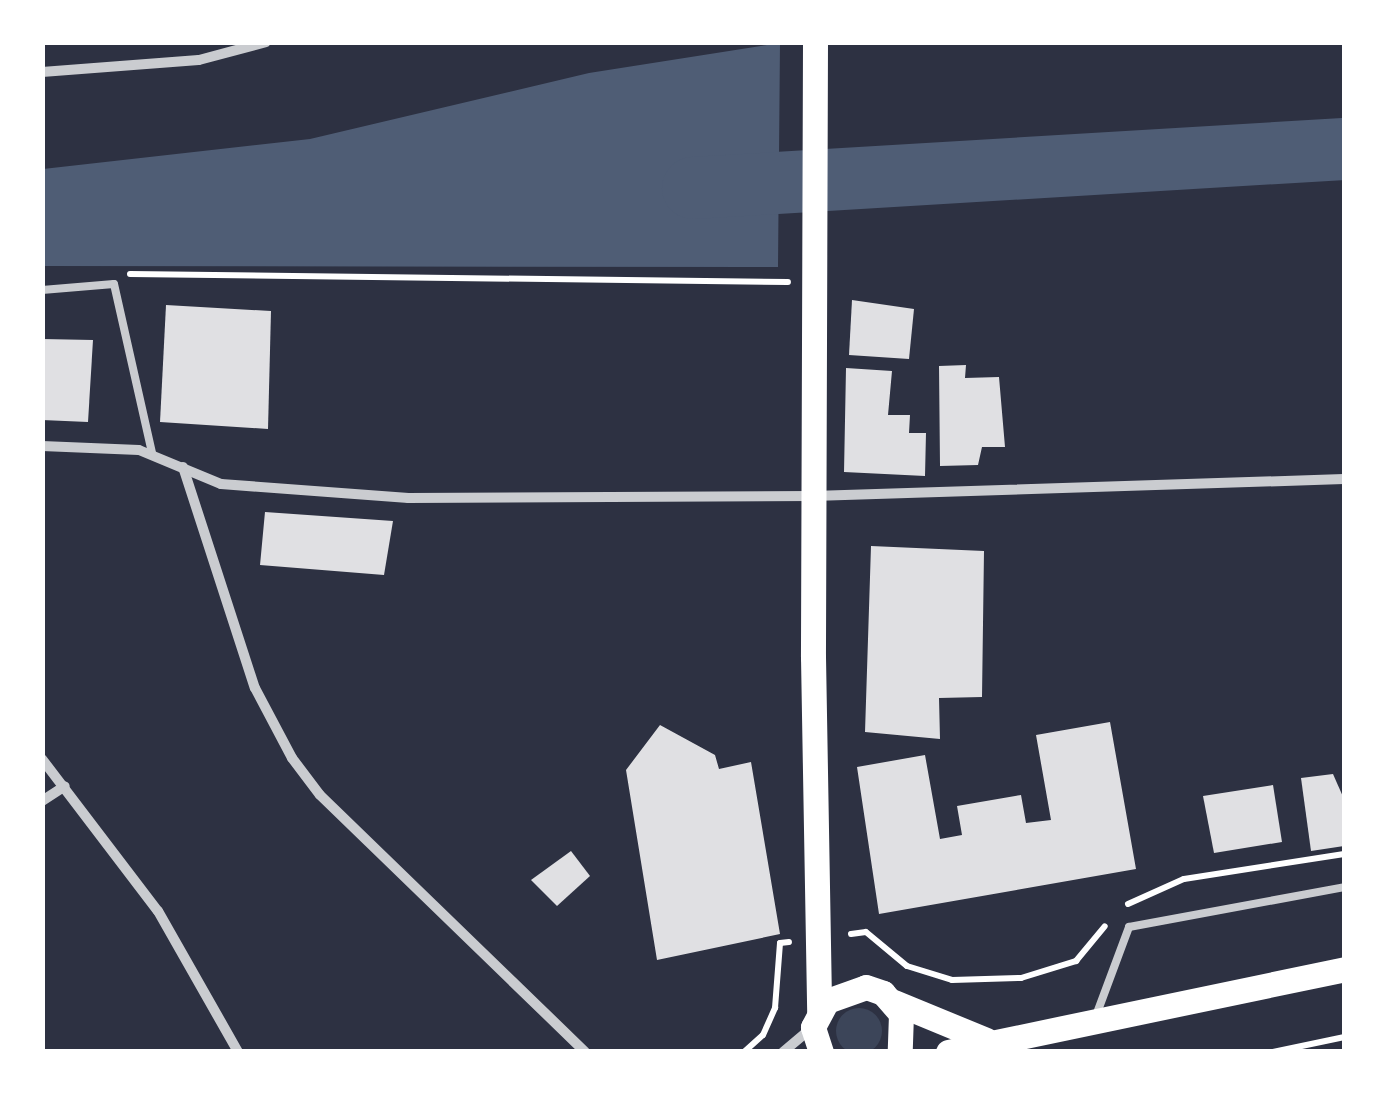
<!DOCTYPE html>
<html>
<head>
<meta charset="utf-8">
<style>
	body { margin:0 }
	#map { position:relative; width:1387px; height:1094px; overflow:hidden; background:#2d3142; font-family:"Noto Sans",sans-serif }
	div>[style] { position:absolute }
	.green>* { inset:0; background:#3c4559 }
	.round { border-radius:50% }
	.water>* { inset:0; background:#4f5d75 }
	.river>* { height:62px; margin:-31px; padding:0 31px; transform-origin:31px; border-radius:31px; background:#4f5d75 }
	.building>* { inset:0; background:#e0e0e3 }
	.path>* { height:6px; margin:-3px; padding:0 3px; transform-origin:3px; border-radius:3px; background:#fff }
	.service>* { height:8px; margin:-4px; padding:0 4px; transform-origin:4px; border-radius:4px; background:#caccd0 }
	.minor>* { height:10px; margin:-5px; padding:0 5px; transform-origin:5px; border-radius:5px; background:#caccd0 }
	.primary>* { height:25px; margin:-12.5px; padding:0 12.5px; transform-origin:12.5px; border-radius:12.5px; background:#fff }
	span { translate:-50% -50%; white-space:nowrap; text-align:center; line-height:1.15; -webkit-text-stroke:10px #fff; paint-order:stroke }
	.frame { position:absolute; inset:0; border:45px solid #fff; pointer-events:none }
</style>
</head>
<body>
<div id="map">
	<div class="green">
		<i class="round" style="left:836px;top:1008px;width:46px;height:46px"></i>
	</div>
	<div class="water">
		<i style="clip-path:polygon(780px 43px,778px 267px,43px 266px,43px 169px,310px 139px,589px 73px)"></i>
	</div>
	<div class="river">
		<i style="left:693px;top:188px;width:652px;rotate:-3.43deg"></i>
	</div>
	<div class="building">
		<i style="clip-path:polygon(852px 300px,914px 309px,909px 359px,849px 355px)"></i>
		<i style="clip-path:polygon(166px 305px,271px 311px,268px 429px,160px 422px)"></i>
		<i style="clip-path:polygon(42px 339px,93px 340px,88px 422px,42px 420px)"></i>
		<i style="clip-path:polygon(966px 365px,965px 378px,999px 377px,1005px 447px,982px 447px,978px 465px,940px 466px,939px 366px)"></i>
		<i style="clip-path:polygon(846px 368px,892px 371px,888px 415px,910px 415px,909px 433px,926px 433px,925px 476px,844px 472px)"></i>
		<i style="clip-path:polygon(265px 512px,393px 521px,384px 575px,260px 565px)"></i>
		<i style="clip-path:polygon(871px 546px,984px 551px,982px 697px,939px 698px,940px 739px,865px 732px)"></i>
		<i style="clip-path:polygon(1110px 722px,1136px 869px,879px 914px,857px 767px,925px 755px,940px 839px,962px 835px,957px 806px,1021px 795px,1026px 823px,1051px 820px,1036px 735px)"></i>
		<i style="clip-path:polygon(660px 725px,715px 755px,719px 769px,751px 762px,780px 934px,657px 960px,626px 770px)"></i>
		<i style="clip-path:polygon(1333px 774px,1344px 799px,1344px 846px,1311px 851px,1301px 778px)"></i>
		<i style="clip-path:polygon(1273px 785px,1282px 842px,1214px 853px,1203px 796px)"></i>
		<i style="clip-path:polygon(571px 851px,590px 876px,557px 906px,531px 880px)"></i>
	</div>
	<div class="path">
		<i style="left:130px;top:274px;width:658px;rotate:0.7deg"></i>
		<i style="left:1128px;top:904px;width:61px;rotate:-24.1deg"></i>
		<i style="left:1184px;top:879px;width:162px;rotate:-8.9deg"></i>
		<i style="left:851px;top:934px;width:15px;rotate:-8deg"></i>
		<i style="left:866px;top:932px;width:53px;rotate:39.7deg"></i>
		<i style="left:907px;top:966px;width:47px;rotate:17.3deg"></i>
		<i style="left:952px;top:980px;width:69px;rotate:-1.7deg"></i>
		<i style="left:1021px;top:978px;width:58px;rotate:-17.2deg"></i>
		<i style="left:1076px;top:961px;width:45px;rotate:-50.4deg"></i>
		<i style="left:744px;top:1052px;width:25px;rotate:-42deg"></i>
		<i style="left:763px;top:1035px;width:30px;rotate:-66deg"></i>
		<i style="left:775px;top:1008px;width:65px;rotate:-85.6deg"></i>
		<i style="left:780px;top:943px;width:9px;rotate:-6deg"></i>
		<i style="left:1273px;top:1052px;width:73px;rotate:-11.9deg"></i>
	</div>
	<div class="service">
		<i style="left:42px;top:290px;width:72px;rotate:-4.8deg"></i>
		<i style="left:114px;top:284px;width:173px;rotate:77.3deg"></i>
		<i style="left:1097px;top:1013px;width:92px;rotate:-69.6deg"></i>
		<i style="left:1129px;top:927px;width:219px;rotate:-10.5deg"></i>
	</div>
	<div class="minor">
		<i style="left:42px;top:72px;width:157px;rotate:-4.4deg"></i>
		<i style="left:199px;top:60px;width:69px;rotate:-15deg"></i>
		<i style="left:42px;top:446px;width:97px;rotate:2.4deg"></i>
		<i style="left:139px;top:450px;width:89px;rotate:22.5deg"></i>
		<i style="left:221px;top:484px;width:188px;rotate:4.3deg"></i>
		<i style="left:408px;top:498px;width:405px;rotate:-0.3deg"></i>
		<i style="left:813px;top:496px;width:531px;rotate:-1.83deg"></i>
		<i style="left:183px;top:467px;width:232px;rotate:72deg"></i>
		<i style="left:255px;top:688px;width:79px;rotate:62.1deg"></i>
		<i style="left:292px;top:758px;width:46px;rotate:52.9deg"></i>
		<i style="left:320px;top:795px;width:369px;rotate:44.1deg"></i>
		<i style="left:42px;top:759px;width:191px;rotate:52.7deg"></i>
		<i style="left:158px;top:911px;width:162px;rotate:60.4deg"></i>
		<i style="left:42px;top:801px;width:27px;rotate:-33deg"></i>
		<i style="left:783px;top:1052px;width:39px;rotate:-40deg"></i>
	</div>
	<div class="primary">
		<i style="left:815px;top:42px;width:615px;rotate:90.19deg"></i>
		<i style="left:813px;top:657px;width:356px;rotate:89deg"></i>
		<i style="left:894px;top:1002px;width:100px;rotate:22.4deg"></i>
		<i style="left:821px;top:1052px;width:26px;rotate:-108deg"></i>
		<i style="left:813px;top:1027px;width:30px;rotate:-62deg"></i>
		<i style="left:827px;top:1001px;width:41px;rotate:-19.7deg"></i>
		<i style="left:866px;top:987px;width:18px;rotate:19deg"></i>
		<i style="left:883px;top:993px;width:28px;rotate:49deg"></i>
		<i style="left:901px;top:1014px;width:38px;rotate:92deg"></i>
		<i style="left:948px;top:1052px;width:405px;rotate:-11.8deg"></i>
	</div>
	<div class="frame"></div>
</div>
</body>
</html>
